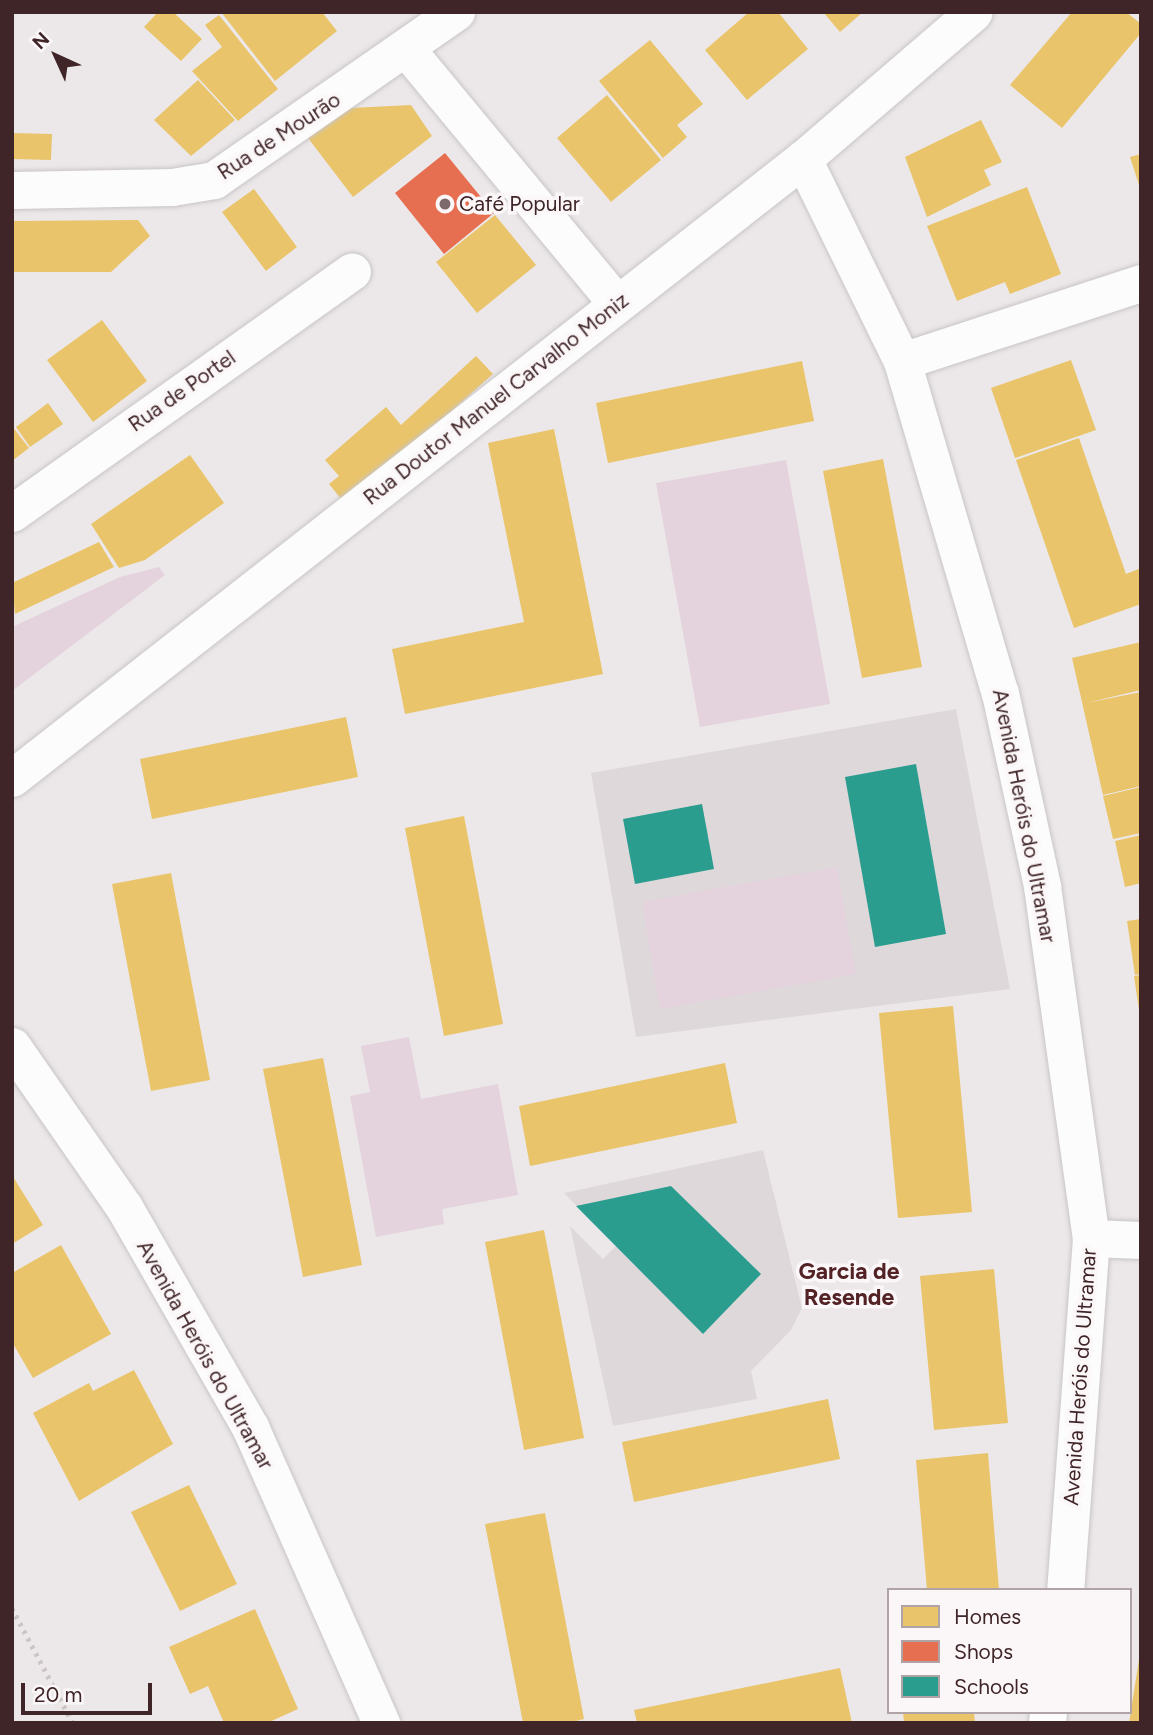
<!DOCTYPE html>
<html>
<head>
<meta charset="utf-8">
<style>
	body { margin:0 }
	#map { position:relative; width:1153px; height:1735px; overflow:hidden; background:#ece8e9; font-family:Figtree,sans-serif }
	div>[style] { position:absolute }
	.built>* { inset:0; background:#dfd8da }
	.green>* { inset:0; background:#e4d2dc }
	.homes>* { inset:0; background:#e9c46a }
	.shops>* { inset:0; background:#e76f51 }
	.schools>* { inset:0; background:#2a9d8f }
	.path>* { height:4.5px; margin-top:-2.25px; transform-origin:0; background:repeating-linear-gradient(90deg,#cec6c6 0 3.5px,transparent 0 8.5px) }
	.roads { filter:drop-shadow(0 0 2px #c9c5c6) drop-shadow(0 0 2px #c9c5c6) }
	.minor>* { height:37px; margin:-18.5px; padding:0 18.5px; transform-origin:18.5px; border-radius:18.5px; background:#fcfcfc }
	.dots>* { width:19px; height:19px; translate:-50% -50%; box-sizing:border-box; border:4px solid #fbf7f8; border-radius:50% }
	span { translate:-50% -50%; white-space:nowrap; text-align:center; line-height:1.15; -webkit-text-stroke:7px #fbf7f8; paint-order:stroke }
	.street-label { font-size:21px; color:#402528 }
	.poi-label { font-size:21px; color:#402528 }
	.left { translate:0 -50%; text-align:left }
	.neighbourhood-label { font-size:23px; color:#522225; font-weight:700 }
	.frame { position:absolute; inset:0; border:14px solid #402528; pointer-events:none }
	.legend { position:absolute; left:887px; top:1588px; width:245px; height:126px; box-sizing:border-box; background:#fbf7f8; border:2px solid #b0a3a5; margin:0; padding:9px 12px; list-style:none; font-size:21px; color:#402528 }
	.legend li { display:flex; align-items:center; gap:14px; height:35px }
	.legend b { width:35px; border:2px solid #b0a3a5 }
	.north { position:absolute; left:21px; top:21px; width:70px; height:70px; -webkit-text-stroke:5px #fbf7f8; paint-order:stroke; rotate:315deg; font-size:19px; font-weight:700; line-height:28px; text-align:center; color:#402528 }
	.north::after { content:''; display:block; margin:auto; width:24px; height:32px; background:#402528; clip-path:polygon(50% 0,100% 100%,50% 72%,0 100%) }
	.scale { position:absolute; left:21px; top:1683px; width:131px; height:32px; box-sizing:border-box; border:4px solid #402528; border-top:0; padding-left:9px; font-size:21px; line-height:24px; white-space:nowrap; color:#402528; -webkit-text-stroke:5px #fbf7f8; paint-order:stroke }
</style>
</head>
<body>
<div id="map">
	<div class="built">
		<i style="clip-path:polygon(956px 709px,1010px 989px,636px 1037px,591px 773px)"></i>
		<i style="clip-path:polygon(763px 1150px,802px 1308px,791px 1330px,751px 1371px,757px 1399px,613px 1426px,570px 1226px,603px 1259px,616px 1246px,564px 1193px)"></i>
	</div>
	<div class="green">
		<i style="clip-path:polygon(786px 460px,830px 704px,700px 727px,656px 483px)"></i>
		<i style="clip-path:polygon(159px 567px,165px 575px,12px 691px,12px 627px,120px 577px)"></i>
		<i style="clip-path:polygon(837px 867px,856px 974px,660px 1009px,642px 902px)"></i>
		<i style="clip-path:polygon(409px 1037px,421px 1099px,498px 1084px,518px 1195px,442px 1209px,444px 1224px,376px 1237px,350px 1096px,370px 1092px,361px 1046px)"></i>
	</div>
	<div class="homes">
		<i style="clip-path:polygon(158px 12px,173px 12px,202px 39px,181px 61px,144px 27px)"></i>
		<i style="clip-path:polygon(221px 12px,322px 12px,337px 31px,275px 81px)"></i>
		<i style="clip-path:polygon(749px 12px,778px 12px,808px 49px,747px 100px,705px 50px)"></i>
		<i style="clip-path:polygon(823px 12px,863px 12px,840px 32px)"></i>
		<i style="clip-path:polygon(1072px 12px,1126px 12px,1141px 24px,1141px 33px,1062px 128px,1010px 85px)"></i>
		<i style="clip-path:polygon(219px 15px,278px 89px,238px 121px,192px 71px,222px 47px,205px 25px)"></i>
		<i style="clip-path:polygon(650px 40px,703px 104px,677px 125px,687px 137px,663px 158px,599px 81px)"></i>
		<i style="clip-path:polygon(198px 80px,235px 120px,191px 156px,154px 120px)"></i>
		<i style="clip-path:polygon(607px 95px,661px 160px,611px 202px,557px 138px)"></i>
		<i style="clip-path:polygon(411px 105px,432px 136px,353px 197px,308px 138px,351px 108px)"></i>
		<i style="clip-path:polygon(981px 120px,1002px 162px,984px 170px,991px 185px,927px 217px,905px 157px)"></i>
		<i style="clip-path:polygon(12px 133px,52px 134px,51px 160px,12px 159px)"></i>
		<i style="clip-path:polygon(1141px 154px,1141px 188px,1140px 188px,1130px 157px)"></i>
		<i style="clip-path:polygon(1027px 187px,1061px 274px,1010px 294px,1005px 282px,957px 301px,927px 226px)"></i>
		<i style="clip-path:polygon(254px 189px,297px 247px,266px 271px,222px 212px)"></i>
		<i style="clip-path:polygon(495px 215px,536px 265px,477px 313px,436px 262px)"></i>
		<i style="clip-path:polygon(138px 220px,150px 236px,111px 272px,12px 272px,12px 221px)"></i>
		<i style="clip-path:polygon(102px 320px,147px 381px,93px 422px,47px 360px)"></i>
		<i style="clip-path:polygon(476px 356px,493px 374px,346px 505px,329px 484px,339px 476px,325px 460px,386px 407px,401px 425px)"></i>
		<i style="clip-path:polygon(1071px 360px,1096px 430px,1015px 458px,991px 388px)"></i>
		<i style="clip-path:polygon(802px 361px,814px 421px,608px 463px,596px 403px)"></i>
		<i style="clip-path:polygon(48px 403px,63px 424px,30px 447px,16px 427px)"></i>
		<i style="clip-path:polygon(12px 426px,29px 448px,12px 461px)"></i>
		<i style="clip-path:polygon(554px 429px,603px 674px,405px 714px,392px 649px,524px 622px,488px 443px)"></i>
		<i style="clip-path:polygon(1079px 438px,1126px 574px,1141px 568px,1141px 604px,1074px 628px,1016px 460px)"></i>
		<i style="clip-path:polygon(190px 455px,224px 503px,145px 560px,119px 568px,91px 524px)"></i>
		<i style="clip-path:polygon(883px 459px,922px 667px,862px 678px,823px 471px)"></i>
		<i style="clip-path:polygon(99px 542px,114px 567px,15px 614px,12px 583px)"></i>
		<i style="clip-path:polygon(1141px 642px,1141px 690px,1086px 703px,1141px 692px,1141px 786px,1103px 795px,1072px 658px)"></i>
		<i style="clip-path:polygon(346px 717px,358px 777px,152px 819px,140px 759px)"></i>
		<i style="clip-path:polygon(1141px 787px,1141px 833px,1113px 839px,1103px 796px)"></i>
		<i style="clip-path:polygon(464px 816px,503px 1024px,444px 1036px,405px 828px)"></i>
		<i style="clip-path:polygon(1141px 835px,1141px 883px,1125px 887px,1115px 841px)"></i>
		<i style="clip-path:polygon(171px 873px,210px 1080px,151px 1091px,112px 884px)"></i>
		<i style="clip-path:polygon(1141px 919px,1141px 974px,1135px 975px,1127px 921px)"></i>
		<i style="clip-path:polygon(1141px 975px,1141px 1010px,1139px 1010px,1134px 976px)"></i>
		<i style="clip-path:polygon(953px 1006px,972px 1212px,898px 1218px,879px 1013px)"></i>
		<i style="clip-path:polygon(323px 1058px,362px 1265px,303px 1277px,263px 1069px)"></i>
		<i style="clip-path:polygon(725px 1063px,737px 1123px,530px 1166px,519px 1106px)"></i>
		<i style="clip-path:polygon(12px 1175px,43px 1225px,12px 1244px)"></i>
		<i style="clip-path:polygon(544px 1230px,584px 1438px,524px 1450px,485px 1242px)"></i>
		<i style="clip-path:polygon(61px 1245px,111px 1334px,33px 1378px,12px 1342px,12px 1273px)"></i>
		<i style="clip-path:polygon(994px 1269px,1008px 1423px,934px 1430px,920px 1276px)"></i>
		<i style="clip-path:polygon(134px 1370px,173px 1444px,79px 1501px,33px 1413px,89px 1383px,93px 1391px)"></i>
		<i style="clip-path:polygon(828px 1399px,840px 1459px,634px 1502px,622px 1442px)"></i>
		<i style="clip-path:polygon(988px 1453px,999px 1590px,927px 1590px,916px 1460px)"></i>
		<i style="clip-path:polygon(189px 1485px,237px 1584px,180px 1611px,131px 1512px)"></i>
		<i style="clip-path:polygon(545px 1513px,584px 1719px,568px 1723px,523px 1723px,485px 1524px)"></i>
		<i style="clip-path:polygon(255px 1609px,298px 1709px,267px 1723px,224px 1723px,208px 1686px,190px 1694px,169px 1647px)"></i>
		<i style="clip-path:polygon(1141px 1659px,1141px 1723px,1129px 1723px,1139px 1659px)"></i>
		<i style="clip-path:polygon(840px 1668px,852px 1723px,637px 1723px,634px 1710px)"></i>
		<i style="clip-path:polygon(903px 1712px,974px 1712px,975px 1723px,904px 1723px)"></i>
	</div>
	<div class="shops">
		<i style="clip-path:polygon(445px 153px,494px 213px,444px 254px,395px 193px)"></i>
	</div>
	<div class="schools">
		<i style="clip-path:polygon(916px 764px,946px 934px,875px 947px,845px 777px)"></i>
		<i style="clip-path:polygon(702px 804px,714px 869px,635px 884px,623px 819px)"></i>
		<i style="clip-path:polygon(671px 1186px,761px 1274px,703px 1334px,576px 1206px)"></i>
	</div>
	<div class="path">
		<i style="left:12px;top:1608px;width:130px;rotate:62.1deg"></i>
	</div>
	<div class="roads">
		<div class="minor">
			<i style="left:408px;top:51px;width:328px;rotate:50.4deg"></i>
			<i style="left:803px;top:159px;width:225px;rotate:63.9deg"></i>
			<i style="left:902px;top:361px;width:346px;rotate:73.6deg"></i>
			<i style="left:1000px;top:693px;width:198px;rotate:77.7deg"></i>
			<i style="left:1042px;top:886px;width:355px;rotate:82.1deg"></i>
			<i style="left:1091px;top:1238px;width:353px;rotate:94.2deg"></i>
			<i style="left:12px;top:190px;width:160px;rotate:-1.1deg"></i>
			<i style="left:172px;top:187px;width:43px;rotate:-9.5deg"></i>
			<i style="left:214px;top:180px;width:295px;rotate:-34.8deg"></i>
			<i style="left:902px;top:361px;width:251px;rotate:-18.1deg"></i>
			<i style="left:12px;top:513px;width:417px;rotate:-35.4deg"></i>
			<i style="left:12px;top:778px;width:1004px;rotate:-38.05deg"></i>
			<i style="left:803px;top:159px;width:225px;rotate:-40.7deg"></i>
			<i style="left:12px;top:1046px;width:196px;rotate:55.2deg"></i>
			<i style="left:124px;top:1207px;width:254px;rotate:60.2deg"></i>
			<i style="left:250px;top:1427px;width:324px;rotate:66.1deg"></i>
			<i style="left:1091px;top:1238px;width:50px;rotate:2.3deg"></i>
			<i style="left:1047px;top:1723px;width:11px;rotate:-85deg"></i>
		</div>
	</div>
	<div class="dots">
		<i style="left:445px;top:204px;background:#7c696c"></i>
	</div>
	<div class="street-label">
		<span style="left:279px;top:136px;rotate:-33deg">Rua de Mourão</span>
		<span style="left:182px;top:391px;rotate:-35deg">Rua de Portel</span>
		<span style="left:496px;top:399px;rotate:-38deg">Rua Doutor Manuel Carvalho Moniz</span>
		<span style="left:1024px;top:816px;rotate:79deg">Avenida Heróis do Ultramar</span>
		<span style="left:205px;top:1355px;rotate:61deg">Avenida Heróis do Ultramar</span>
		<span style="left:1080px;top:1377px;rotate:-86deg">Avenida Heróis do Ultramar</span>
	</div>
	<div class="poi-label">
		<span class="left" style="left:459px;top:204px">Café Popular</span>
	</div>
	<div class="neighbourhood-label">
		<span style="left:849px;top:1284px">Garcia de<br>Resende</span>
	</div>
	<div class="frame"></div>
	<ul class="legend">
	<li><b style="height:19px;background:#e9c46a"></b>Homes</li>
	<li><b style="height:19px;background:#e76f51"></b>Shops</li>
	<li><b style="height:19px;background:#2a9d8f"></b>Schools</li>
	</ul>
	<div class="north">N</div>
	<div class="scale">20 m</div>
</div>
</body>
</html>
